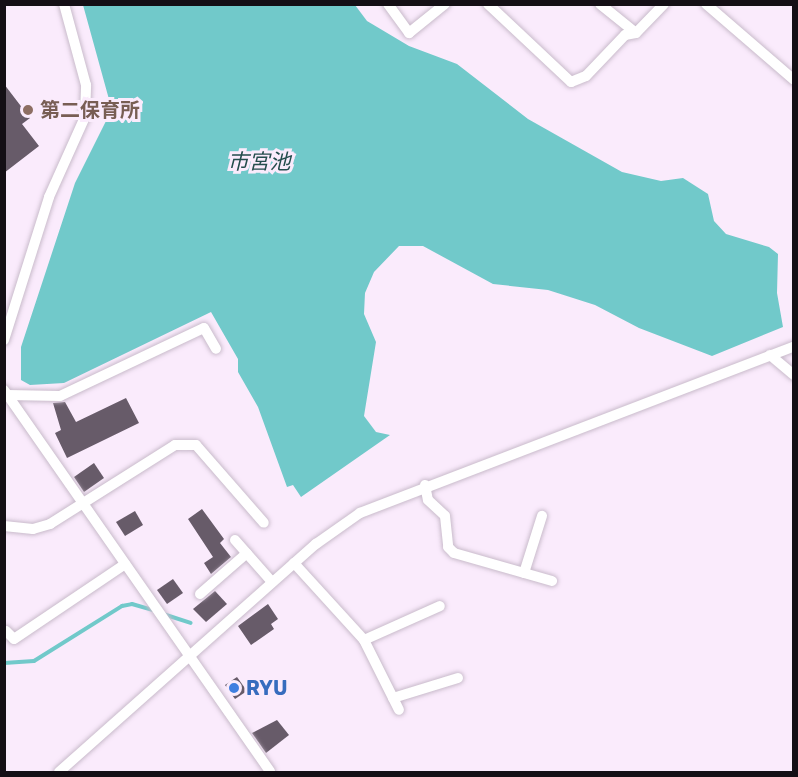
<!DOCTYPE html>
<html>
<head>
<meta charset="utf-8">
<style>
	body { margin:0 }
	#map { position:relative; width:798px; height:777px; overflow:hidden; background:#faebfc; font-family:Rubik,"Noto Sans JP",sans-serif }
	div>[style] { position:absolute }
	.water>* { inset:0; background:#71c9ca }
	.stream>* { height:4px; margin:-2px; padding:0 2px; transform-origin:2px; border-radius:2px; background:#71c9ca }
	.building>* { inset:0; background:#675b69 }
	.roads { filter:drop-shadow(0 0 2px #c9bbcb) drop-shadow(0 0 2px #c9bbcb) }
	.street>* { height:10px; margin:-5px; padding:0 5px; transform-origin:5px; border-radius:5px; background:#fff }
	.dots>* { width:16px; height:16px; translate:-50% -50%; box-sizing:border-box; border:3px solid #faebfc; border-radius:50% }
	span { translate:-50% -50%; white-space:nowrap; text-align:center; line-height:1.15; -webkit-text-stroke:6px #faebfc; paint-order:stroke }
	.education-label { font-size:20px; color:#785e54; font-weight:700 }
	.left { translate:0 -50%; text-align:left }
	.shop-label { font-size:20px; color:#366cbe; font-weight:700 }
	.water-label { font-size:21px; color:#244d4d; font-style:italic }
	.frame { position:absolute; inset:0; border:6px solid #140f15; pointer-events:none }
</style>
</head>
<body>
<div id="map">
	<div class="water">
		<i style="clip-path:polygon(83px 5px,355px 5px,367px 21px,409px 46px,457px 64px,528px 119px,622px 172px,661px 181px,683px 178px,708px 194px,714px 221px,726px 234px,769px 247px,778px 254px,777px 293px,783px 327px,712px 356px,639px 328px,595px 305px,548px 290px,493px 284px,423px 246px,399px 246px,374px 272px,365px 293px,364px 314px,376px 342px,364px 416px,376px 432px,390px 435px,301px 497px,293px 485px,287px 487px,258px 407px,238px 372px,238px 359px,211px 312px,64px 383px,30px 385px,21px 380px,21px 347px,75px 183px,108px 117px,110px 103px)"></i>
	</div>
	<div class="stream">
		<i style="left:163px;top:614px;width:29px;rotate:18deg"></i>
		<i style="left:4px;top:663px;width:30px;rotate:-4deg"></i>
		<i style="left:34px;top:661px;width:104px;rotate:-32deg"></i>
		<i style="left:122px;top:606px;width:10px;rotate:-11deg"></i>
		<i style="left:132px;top:604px;width:22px;rotate:16deg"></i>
	</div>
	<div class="building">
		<i style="clip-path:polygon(4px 84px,30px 118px,22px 124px,39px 146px,4px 173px)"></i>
		<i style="clip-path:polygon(126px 398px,139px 423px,67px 458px,55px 433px,61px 430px,53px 403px,65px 402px,76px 422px)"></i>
		<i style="clip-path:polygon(94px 463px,104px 478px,84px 492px,74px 477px)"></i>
		<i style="clip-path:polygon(202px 509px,224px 539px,220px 543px,231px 557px,211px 574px,204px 563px,213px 557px,188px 519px)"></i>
		<i style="clip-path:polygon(135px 511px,143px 525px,125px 536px,116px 522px)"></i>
		<i style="clip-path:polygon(173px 579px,183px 593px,167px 604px,157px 590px)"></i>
		<i style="clip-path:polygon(215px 591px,227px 604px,206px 622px,193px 609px)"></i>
		<i style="clip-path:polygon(268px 604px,278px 619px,271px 624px,274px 629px,251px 645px,238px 626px)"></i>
		<i style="clip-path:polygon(237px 677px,247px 691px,235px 699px,225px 685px)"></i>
		<i style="clip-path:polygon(277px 720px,289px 735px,266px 753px,252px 733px)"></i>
	</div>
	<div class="roads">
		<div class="street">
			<i style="left:388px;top:4px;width:36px;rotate:54deg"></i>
			<i style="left:409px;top:33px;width:46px;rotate:-38.9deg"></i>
			<i style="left:488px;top:4px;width:114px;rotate:43.2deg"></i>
			<i style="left:571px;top:82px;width:16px;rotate:-22deg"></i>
			<i style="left:586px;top:76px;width:57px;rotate:-46.4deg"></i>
			<i style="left:625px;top:35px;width:11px;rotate:-10deg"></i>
			<i style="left:600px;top:4px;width:46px;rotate:38.9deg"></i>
			<i style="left:636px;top:33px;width:40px;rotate:-46deg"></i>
			<i style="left:706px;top:4px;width:116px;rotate:40.8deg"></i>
			<i style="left:4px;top:340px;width:150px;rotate:-72.5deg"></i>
			<i style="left:49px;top:197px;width:88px;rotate:-65.8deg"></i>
			<i style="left:85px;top:117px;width:32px;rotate:-88deg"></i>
			<i style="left:86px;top:85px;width:84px;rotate:-105.2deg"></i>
			<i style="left:770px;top:355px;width:31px;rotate:40deg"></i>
			<i style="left:4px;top:390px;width:465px;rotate:55.1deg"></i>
			<i style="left:8px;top:395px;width:52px;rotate:1.1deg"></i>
			<i style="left:60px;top:396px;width:159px;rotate:-25.3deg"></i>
			<i style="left:204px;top:328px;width:24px;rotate:60deg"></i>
			<i style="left:425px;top:485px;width:15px;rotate:79deg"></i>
			<i style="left:428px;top:500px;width:23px;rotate:43deg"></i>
			<i style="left:445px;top:516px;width:31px;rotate:84deg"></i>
			<i style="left:448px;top:547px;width:8px;rotate:45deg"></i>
			<i style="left:454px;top:553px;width:102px;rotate:15.9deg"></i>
			<i style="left:4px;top:526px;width:29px;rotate:6deg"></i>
			<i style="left:33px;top:529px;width:18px;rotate:-16deg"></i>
			<i style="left:50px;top:524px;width:148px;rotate:-32.3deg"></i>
			<i style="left:175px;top:445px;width:21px"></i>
			<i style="left:196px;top:445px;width:103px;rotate:48.9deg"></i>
			<i style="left:235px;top:540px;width:56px;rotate:48.6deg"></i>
			<i style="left:294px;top:563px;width:104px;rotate:47.7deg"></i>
			<i style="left:364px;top:640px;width:78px;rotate:63.4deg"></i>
			<i style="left:524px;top:573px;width:60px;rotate:-72.5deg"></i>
			<i style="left:200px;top:594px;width:62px;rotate:-41.1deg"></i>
			<i style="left:6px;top:631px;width:11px;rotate:45deg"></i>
			<i style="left:14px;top:639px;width:134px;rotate:-34deg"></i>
			<i style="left:364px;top:640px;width:83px;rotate:-24.1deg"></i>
			<i style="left:393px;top:698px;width:68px;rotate:-17.1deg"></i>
			<i style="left:59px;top:772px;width:344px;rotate:-41.6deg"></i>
			<i style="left:316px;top:544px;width:54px;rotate:-35.2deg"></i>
			<i style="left:360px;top:513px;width:465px;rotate:-21deg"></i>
		</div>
	</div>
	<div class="dots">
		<i style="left:28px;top:110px;background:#8d6e63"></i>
		<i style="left:234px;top:688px;background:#3f7fe0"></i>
	</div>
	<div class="education-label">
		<span class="left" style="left:40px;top:110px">第二保育所</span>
	</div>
	<div class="shop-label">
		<span class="left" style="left:246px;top:688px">RYU</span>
	</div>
	<div class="water-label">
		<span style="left:259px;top:162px">市宮池</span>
	</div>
	<div class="frame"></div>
</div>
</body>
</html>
